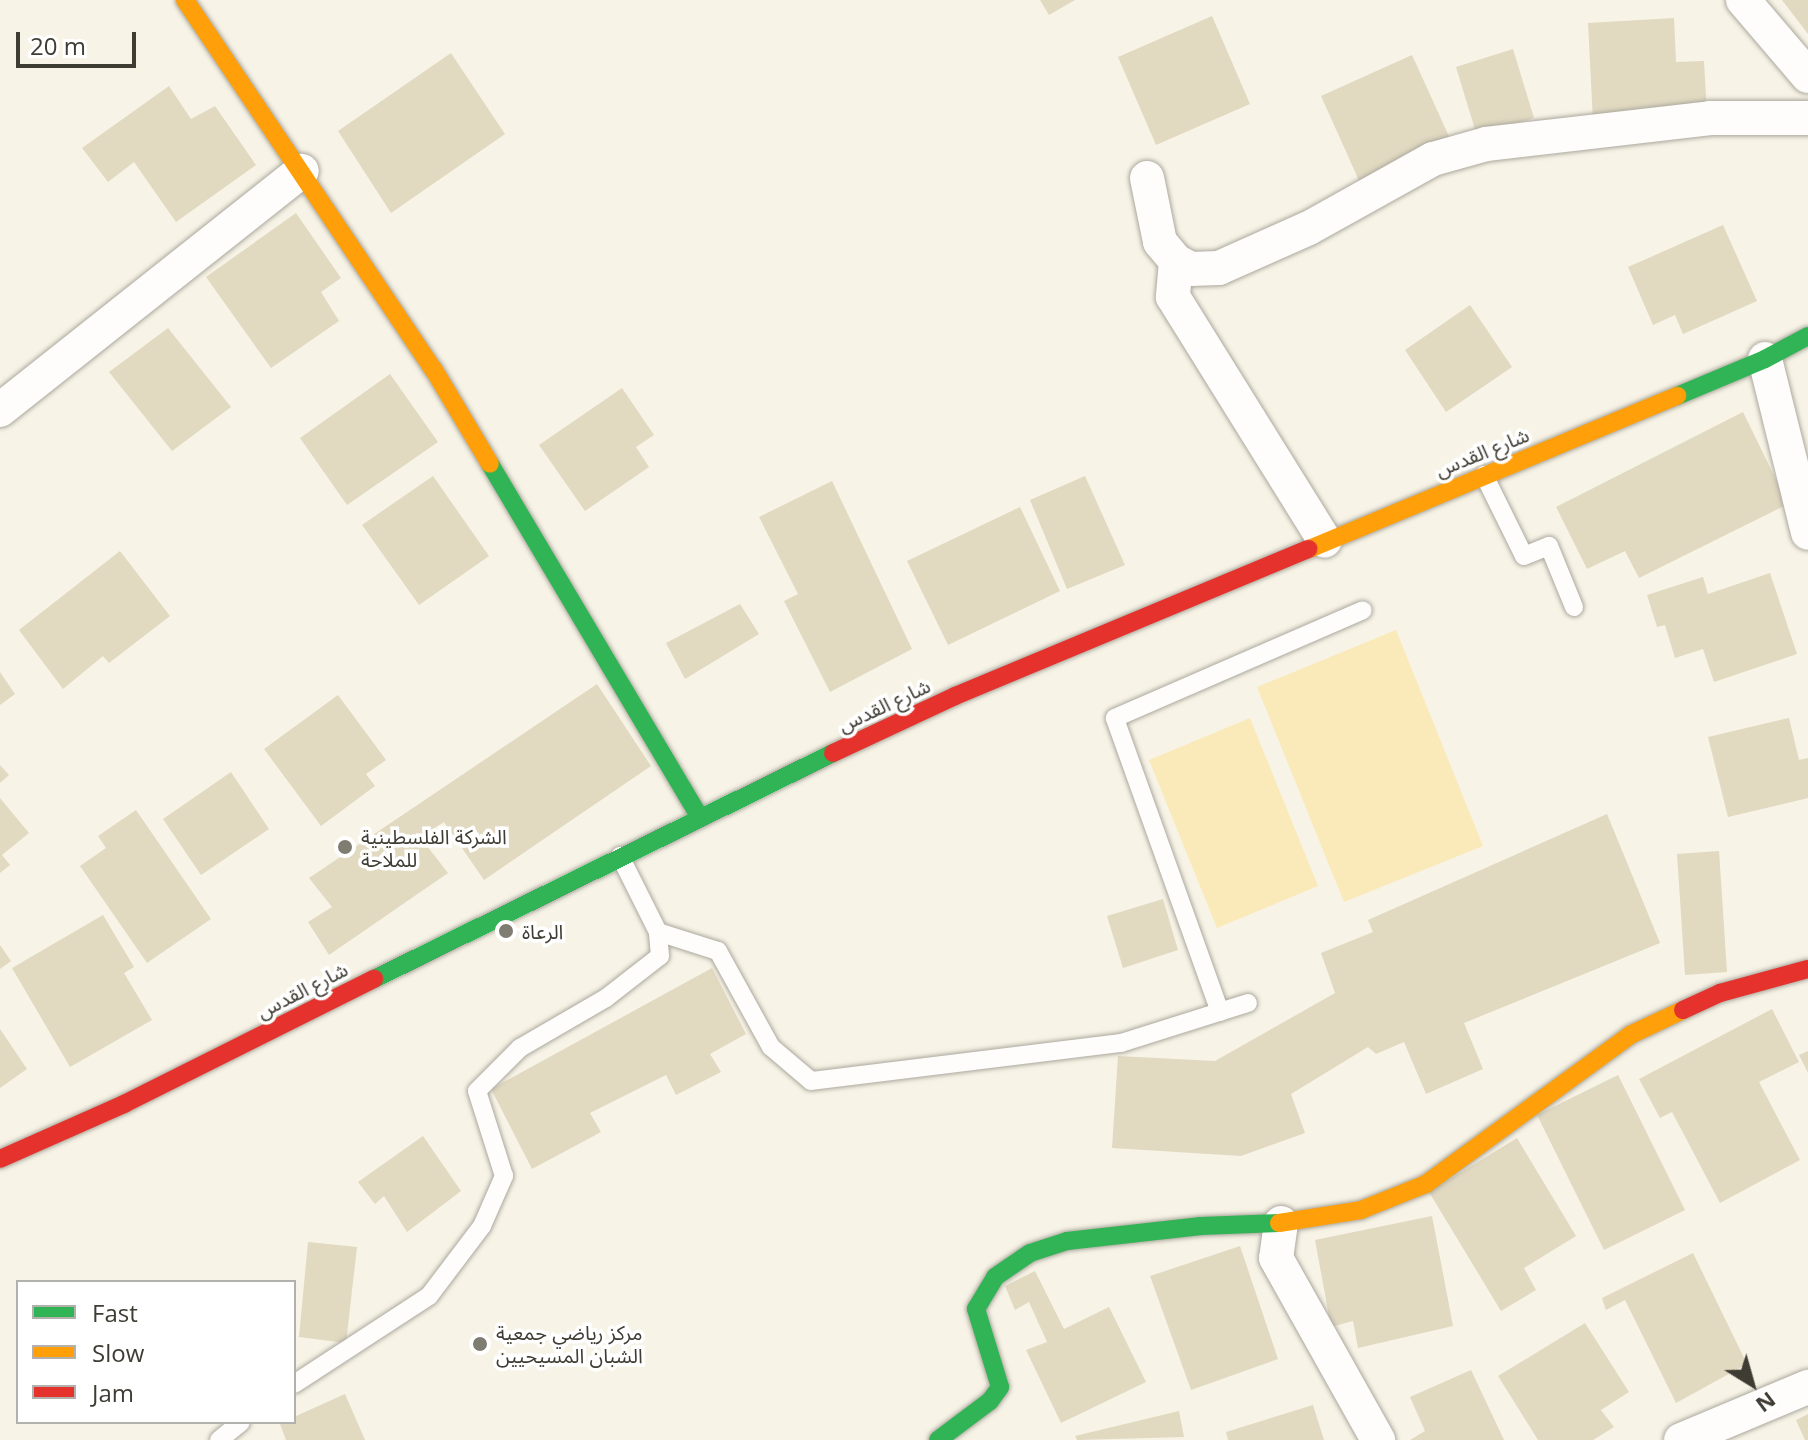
<!DOCTYPE html>
<html>
<head>
<meta charset="utf-8">
<style>
	body { margin:0 }
	#map { position:relative; width:1808px; height:1440px; overflow:hidden; background:#f7f3e6; font-family:"Open Sans","Noto Sans Arabic",sans-serif }
	div>[style] { position:absolute }
	.green>* { inset:0; background:#faeab9 }
	.building>* { inset:0; background:#e1d9c0 }
	.roads { filter:drop-shadow(0 0 2px #aba89e) drop-shadow(0 0 2px #aba89e) }
	.lane>* { height:18px; margin:-9px; padding:0 9px; transform-origin:9px; border-radius:9px; background:#fefdfb }
	.street>* { height:34px; margin:-17px; padding:0 17px; transform-origin:17px; border-radius:17px; background:#fefdfb }
	.fast>* { height:18px; margin:-9px; padding:0 9px; transform-origin:9px; border-radius:9px; background:#30b455 }
	.slow>* { height:18px; margin:-9px; padding:0 9px; transform-origin:9px; border-radius:9px; background:#ff9f0a }
	.jam>* { height:18px; margin:-9px; padding:0 9px; transform-origin:9px; border-radius:9px; background:#e5322d }
	.dots>* { width:22px; height:22px; translate:-50% -50%; box-sizing:border-box; border:4px solid #fff; border-radius:50% }
	span { translate:-50% -50%; white-space:nowrap; text-align:center; line-height:1.15; -webkit-text-stroke:7px #fff; paint-order:stroke }
	.street-label { font-size:20px; color:#3f3c33 }
	.poi-label { font-size:20px; color:#3f3c33 }
	.left { translate:0 -50%; text-align:left }
	.legend { position:absolute; left:16px; top:1280px; width:280px; height:144px; box-sizing:border-box; background:#fff; border:2px solid #b2b1ad; margin:0; padding:10px 14px; list-style:none; font-size:24px; color:#3f3c33 }
	.legend li { display:flex; align-items:center; gap:16px; height:40px }
	.legend b { width:40px; border:2px solid #b2b1ad }
	.north { position:absolute; left:1712px; top:1344px; width:80px; height:80px; -webkit-text-stroke:6px #fff; paint-order:stroke; rotate:143deg; font-size:22px; font-weight:700; line-height:32px; text-align:center; color:#3f3c33 }
	.north::after { content:''; display:block; margin:auto; width:28px; height:36px; background:#3f3c33; clip-path:polygon(50% 0,100% 100%,50% 72%,0 100%) }
	.scale { position:absolute; left:16px; top:32px; width:120px; height:36px; box-sizing:border-box; border:4px solid #3f3c33; border-top:0; padding-left:10px; font-size:24px; line-height:28px; white-space:nowrap; color:#3f3c33; -webkit-text-stroke:6px #fff; paint-order:stroke }
</style>
</head>
<body>
<div id="map">
	<div class="green">
		<i style="clip-path:polygon(1396px 630px,1483px 846px,1344px 902px,1257px 687px)"></i>
		<i style="clip-path:polygon(1250px 718px,1318px 886px,1217px 928px,1149px 760px)"></i>
	</div>
	<div class="building">
		<i style="clip-path:polygon(1040px 0,1075px 0,1049px 15px)"></i>
		<i style="clip-path:polygon(1782px 0,1808px 0,1808px 34px)"></i>
		<i style="clip-path:polygon(1212px 16px,1250px 104px,1156px 145px,1118px 57px)"></i>
		<i style="clip-path:polygon(1674px 18px,1676px 62px,1704px 61px,1707px 114px,1593px 121px,1588px 23px)"></i>
		<i style="clip-path:polygon(1513px 49px,1534px 118px,1477px 136px,1456px 67px)"></i>
		<i style="clip-path:polygon(451px 53px,505px 134px,391px 213px,338px 131px)"></i>
		<i style="clip-path:polygon(1412px 55px,1452px 143px,1361px 185px,1321px 96px)"></i>
		<i style="clip-path:polygon(169px 86px,191px 119px,215px 106px,256px 165px,176px 222px,134px 162px,108px 182px,82px 148px)"></i>
		<i style="clip-path:polygon(296px 213px,341px 278px,321px 292px,339px 321px,271px 368px,206px 277px)"></i>
		<i style="clip-path:polygon(1723px 225px,1757px 301px,1683px 334px,1675px 315px,1653px 325px,1628px 267px)"></i>
		<i style="clip-path:polygon(1470px 305px,1512px 367px,1446px 412px,1405px 350px)"></i>
		<i style="clip-path:polygon(168px 328px,231px 407px,172px 451px,109px 372px)"></i>
		<i style="clip-path:polygon(390px 374px,438px 442px,347px 505px,300px 438px)"></i>
		<i style="clip-path:polygon(622px 388px,654px 435px,636px 447px,649px 467px,585px 511px,539px 445px)"></i>
		<i style="clip-path:polygon(1743px 412px,1788px 504px,1639px 578px,1625px 551px,1587px 569px,1556px 507px)"></i>
		<i style="clip-path:polygon(433px 476px,489px 556px,419px 605px,362px 525px)"></i>
		<i style="clip-path:polygon(1085px 476px,1125px 565px,1067px 589px,1030px 500px)"></i>
		<i style="clip-path:polygon(832px 481px,912px 649px,830px 692px,784px 601px,798px 594px,759px 517px)"></i>
		<i style="clip-path:polygon(1020px 507px,1060px 591px,948px 645px,907px 561px)"></i>
		<i style="clip-path:polygon(120px 551px,170px 616px,109px 663px,103px 656px,63px 689px,19px 630px)"></i>
		<i style="clip-path:polygon(1770px 573px,1797px 654px,1714px 682px,1703px 649px,1675px 658px,1665px 625px,1657px 627px,1647px 595px,1703px 577px,1708px 594px)"></i>
		<i style="clip-path:polygon(740px 604px,759px 634px,685px 679px,666px 643px)"></i>
		<i style="clip-path:polygon(0 672px,15px 694px,0 705px)"></i>
		<i style="clip-path:polygon(597px 684px,651px 766px,484px 880px,444px 822px,420px 837px,448px 873px,329px 955px,308px 922px,332px 907px,309px 878px)"></i>
		<i style="clip-path:polygon(338px 695px,386px 760px,366px 774px,375px 786px,321px 826px,264px 749px)"></i>
		<i style="clip-path:polygon(1789px 718px,1799px 760px,1808px 758px,1808px 798px,1728px 817px,1708px 737px)"></i>
		<i style="clip-path:polygon(0 765px,9px 775px,0 783px)"></i>
		<i style="clip-path:polygon(231px 772px,269px 829px,201px 875px,163px 819px)"></i>
		<i style="clip-path:polygon(0 798px,29px 833px,2px 855px,10px 865px,0 873px)"></i>
		<i style="clip-path:polygon(136px 810px,211px 919px,147px 963px,80px 866px,106px 848px,98px 836px)"></i>
		<i style="clip-path:polygon(1607px 814px,1660px 943px,1464px 1023px,1483px 1069px,1426px 1094px,1404px 1042px,1376px 1054px,1368px 1047px,1291px 1094px,1305px 1133px,1241px 1156px,1112px 1148px,1118px 1056px,1215px 1061px,1335px 993px,1321px 953px,1373px 932px,1368px 920px)"></i>
		<i style="clip-path:polygon(1719px 851px,1727px 972px,1685px 975px,1677px 854px)"></i>
		<i style="clip-path:polygon(1163px 899px,1178px 950px,1123px 968px,1107px 916px)"></i>
		<i style="clip-path:polygon(103px 915px,134px 967px,124px 973px,152px 1020px,70px 1067px,12px 968px)"></i>
		<i style="clip-path:polygon(0 945px,11px 961px,0 969px)"></i>
		<i style="clip-path:polygon(712px 968px,746px 1034px,710px 1054px,721px 1072px,676px 1095px,666px 1075px,590px 1113px,601px 1132px,532px 1169px,491px 1089px)"></i>
		<i style="clip-path:polygon(1772px 1009px,1799px 1062px,1759px 1082px,1800px 1160px,1720px 1203px,1672px 1112px,1660px 1118px,1639px 1079px)"></i>
		<i style="clip-path:polygon(0 1029px,27px 1069px,0 1088px)"></i>
		<i style="clip-path:polygon(1808px 1051px,1808px 1073px,1799px 1055px)"></i>
		<i style="clip-path:polygon(1618px 1075px,1685px 1210px,1604px 1250px,1537px 1115px)"></i>
		<i style="clip-path:polygon(423px 1136px,461px 1191px,407px 1232px,384px 1196px,375px 1204px,358px 1182px)"></i>
		<i style="clip-path:polygon(1517px 1138px,1576px 1236px,1524px 1268px,1536px 1290px,1501px 1311px,1429px 1192px)"></i>
		<i style="clip-path:polygon(1432px 1216px,1453px 1326px,1358px 1348px,1353px 1321px,1331px 1327px,1315px 1240px)"></i>
		<i style="clip-path:polygon(308px 1242px,357px 1247px,346px 1343px,299px 1337px)"></i>
		<i style="clip-path:polygon(1240px 1246px,1278px 1359px,1191px 1390px,1150px 1276px)"></i>
		<i style="clip-path:polygon(1693px 1253px,1747px 1364px,1676px 1403px,1625px 1300px,1606px 1310px,1602px 1298px)"></i>
		<i style="clip-path:polygon(1035px 1271px,1064px 1329px,1109px 1307px,1146px 1382px,1061px 1423px,1026px 1350px,1047px 1342px,1029px 1302px,1015px 1310px,1005px 1286px)"></i>
		<i style="clip-path:polygon(1585px 1323px,1629px 1392px,1601px 1410px,1614px 1427px,1593px 1440px,1538px 1440px,1498px 1376px)"></i>
		<i style="clip-path:polygon(1471px 1370px,1504px 1440px,1410px 1440px,1425px 1431px,1410px 1397px)"></i>
		<i style="clip-path:polygon(345px 1394px,365px 1440px,286px 1440px,280px 1424px,294px 1422px,294px 1417px)"></i>
		<i style="clip-path:polygon(1313px 1405px,1324px 1440px,1228px 1440px,1226px 1432px)"></i>
		<i style="clip-path:polygon(1179px 1411px,1184px 1437px,1077px 1440px,1075px 1436px)"></i>
		<i style="clip-path:polygon(1808px 1414px,1808px 1440px,1805px 1440px,1796px 1420px)"></i>
	</div>
	<div class="roads">
		<div class="lane">
			<i style="left:1484px;top:475px;width:90px;rotate:63.7deg"></i>
			<i style="left:1524px;top:556px;width:27px;rotate:-22deg"></i>
			<i style="left:1549px;top:546px;width:66px;rotate:67.7deg"></i>
			<i style="left:658px;top:932px;width:63px;rotate:17.6deg"></i>
			<i style="left:718px;top:951px;width:110px;rotate:61.1deg"></i>
			<i style="left:771px;top:1047px;width:52px;rotate:40.4deg"></i>
			<i style="left:811px;top:1081px;width:312px;rotate:-7deg"></i>
			<i style="left:1121px;top:1043px;width:133px;rotate:-17.5deg"></i>
			<i style="left:1220px;top:1012px;width:312px;rotate:-109.7deg"></i>
			<i style="left:1115px;top:718px;width:270px;rotate:-23.5deg"></i>
			<i style="left:294px;top:1384px;width:161px;rotate:-33.1deg"></i>
			<i style="left:429px;top:1296px;width:88px;rotate:-52.9deg"></i>
			<i style="left:482px;top:1226px;width:55px;rotate:-66.3deg"></i>
			<i style="left:504px;top:1176px;width:89px;rotate:-107.6deg"></i>
			<i style="left:477px;top:1091px;width:61px;rotate:-45deg"></i>
			<i style="left:520px;top:1048px;width:99px;rotate:-30.2deg"></i>
			<i style="left:606px;top:998px;width:68px;rotate:-37.9deg"></i>
			<i style="left:660px;top:956px;width:24px;rotate:-95deg"></i>
			<i style="left:658px;top:932px;width:85px;rotate:-116.6deg"></i>
			<i style="left:219px;top:1440px;width:28px;rotate:-39deg"></i>
		</div>
		<div class="street">
			<i style="left:1743px;top:0;width:100px;rotate:49.5deg"></i>
			<i style="left:1147px;top:178px;width:65px;rotate:78.5deg"></i>
			<i style="left:1160px;top:242px;width:25px;rotate:50deg"></i>
			<i style="left:1176px;top:261px;width:17px;rotate:28deg"></i>
			<i style="left:1191px;top:269px;width:28px;rotate:-2deg"></i>
			<i style="left:1219px;top:268px;width:98px;rotate:-24deg"></i>
			<i style="left:1309px;top:228px;width:142px;rotate:-29.1deg"></i>
			<i style="left:1433px;top:159px;width:55px;rotate:-15.8deg"></i>
			<i style="left:1486px;top:144px;width:226px;rotate:-6.6deg"></i>
			<i style="left:1710px;top:118px;width:98px"></i>
			<i style="left:1176px;top:261px;width:36px;rotate:95deg"></i>
			<i style="left:1173px;top:297px;width:287px;rotate:58.1deg"></i>
			<i style="left:1765px;top:359px;width:179px;rotate:76.1deg"></i>
			<i style="left:0;top:410px;width:385px;rotate:-38.4deg"></i>
			<i style="left:1281px;top:1223px;width:35px;rotate:98deg"></i>
			<i style="left:1276px;top:1258px;width:209px;rotate:60.7deg"></i>
			<i style="left:1681px;top:1440px;width:138px;rotate:-22.7deg"></i>
		</div>
		<div class="fast">
			<i style="left:1677px;top:396px;width:95px;rotate:-22.8deg"></i>
			<i style="left:1765px;top:359px;width:49px;rotate:-28.1deg"></i>
			<i style="left:490px;top:464px;width:409px;rotate:59.3deg"></i>
			<i style="left:374px;top:979px;width:512px;rotate:-26.21deg"></i>
			<i style="left:938px;top:1440px;width:65px;rotate:-36.9deg"></i>
			<i style="left:990px;top:1401px;width:17px;rotate:-54deg"></i>
			<i style="left:1000px;top:1387px;width:82px;rotate:-107.1deg"></i>
			<i style="left:976px;top:1309px;width:37px;rotate:-59deg"></i>
			<i style="left:995px;top:1277px;width:42px;rotate:-34.4deg"></i>
			<i style="left:1030px;top:1253px;width:39px;rotate:-18deg"></i>
			<i style="left:1067px;top:1241px;width:135px;rotate:-6.4deg"></i>
			<i style="left:1201px;top:1226px;width:78px;rotate:-2.2deg"></i>
		</div>
		<div class="slow">
			<i style="left:185px;top:0;width:446px;rotate:56.1deg"></i>
			<i style="left:434px;top:370px;width:109px;rotate:59.2deg"></i>
			<i style="left:1309px;top:549px;width:399px;rotate:-22.6deg"></i>
			<i style="left:1279px;top:1223px;width:83px;rotate:-9deg"></i>
			<i style="left:1361px;top:1210px;width:70px;rotate:-21.8deg"></i>
			<i style="left:1426px;top:1184px;width:253px;rotate:-36.1deg"></i>
			<i style="left:1630px;top:1035px;width:59px;rotate:-25.3deg"></i>
		</div>
		<div class="jam">
			<i style="left:833px;top:753px;width:135px;rotate:-25deg"></i>
			<i style="left:955px;top:696px;width:383px;rotate:-22.6deg"></i>
			<i style="left:1683px;top:1010px;width:41px;rotate:-24.7deg"></i>
			<i style="left:1720px;top:993px;width:91px;rotate:-15.3deg"></i>
			<i style="left:0;top:1159px;width:136px;rotate:-23.9deg"></i>
			<i style="left:124px;top:1104px;width:280px;rotate:-26.6deg"></i>
		</div>
	</div>
	<div class="dots">
		<i style="left:345px;top:847px;background:#7f7c72"></i>
		<i style="left:506px;top:931px;background:#7f7c72"></i>
		<i style="left:480px;top:1344px;background:#7f7c72"></i>
	</div>
	<div class="street-label">
		<span style="left:1482px;top:452px;rotate:-22deg">شارع القدس</span>
		<span style="left:884px;top:705px;rotate:-25deg">شارع القدس</span>
		<span style="left:302px;top:990px;rotate:-27deg">شارع القدس</span>
	</div>
	<div class="poi-label">
		<span class="left" style="left:361px;top:848px">الشركة الفلسطينية<br>للملاحة</span>
		<span class="left" style="left:522px;top:931px">الرعاة</span>
		<span class="left" style="left:496px;top:1344px">مركز رياضي جمعية<br>الشبان المسيحيين</span>
	</div>
	<ul class="legend">
	<li><b style="height:10px;background:#30b455"></b>Fast</li>
	<li><b style="height:10px;background:#ff9f0a"></b>Slow</li>
	<li><b style="height:10px;background:#e5322d"></b>Jam</li>
	</ul>
	<div class="north">N</div>
	<div class="scale">20 m</div>
</div>
</body>
</html>
